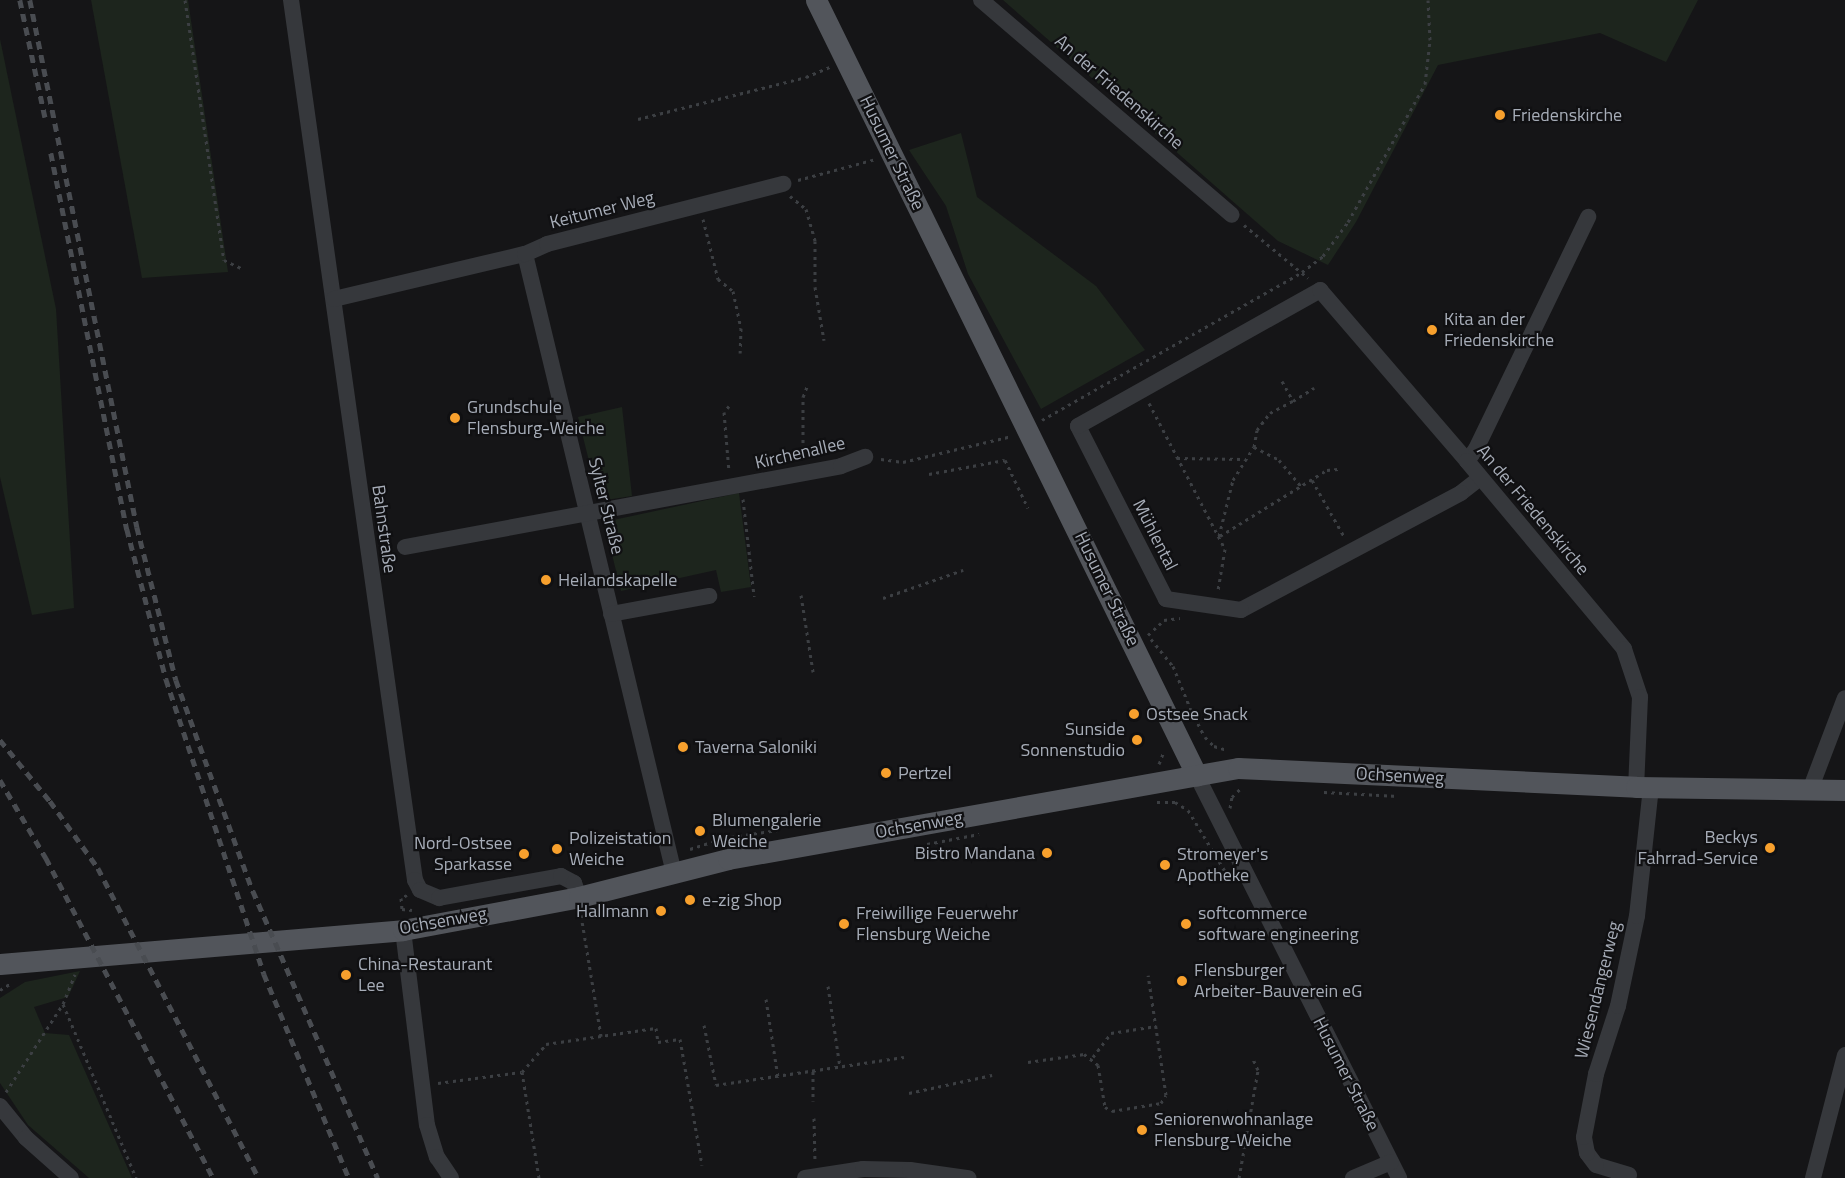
<!DOCTYPE html>
<html>
<head>
<meta charset="utf-8">
<style>
	body { margin:0 }
	#map { position:relative; width:1845px; height:1178px; overflow:hidden; background:#151517; font-family:"Titillium Web",sans-serif }
	div>[style] { position:absolute }
	.green>* { inset:0; background:#1d251d }
	.path>* { height:3px; margin-top:-1.5px; transform-origin:0; background:repeating-linear-gradient(90deg,#3c3f43 0 3px,transparent 0 7.5px) }
	.minor>* { height:16px; margin:-8px; padding:0 8px; transform-origin:8px; border-radius:8px; background:#36383c }
	.major>* { height:21px; margin:-10.5px; padding:0 10.5px; transform-origin:10.5px; border-radius:10.5px; background:#52555b }
	.rail>* { height:4.5px; margin-top:-2.25px; transform-origin:0; background:repeating-linear-gradient(90deg,#494c51 0 8px,transparent 0 14px) }
	.dots>* { width:16px; height:16px; translate:-50% -50%; box-sizing:border-box; border:3px solid #101012; border-radius:50% }
	span { translate:-50% -50%; white-space:nowrap; text-align:center; line-height:1.15; -webkit-text-stroke:4.5px #101012; paint-order:stroke }
	.street-label { font-size:18px; color:#a7adb8 }
	.poi-label { font-size:18px; color:#a7adb8 }
	.left { translate:0 -50%; text-align:left }
	.right { translate:-100% -50%; text-align:right }
</style>
</head>
<body>
<div id="map">
	<div class="green">
		<i style="clip-path:polygon(91px 0,188px 0,228px 272px,142px 278px)"></i>
		<i style="clip-path:polygon(1003px 0,1698px 0,1666px 62px,1600px 33px,1438px 65px,1356px 222px,1328px 265px,1278px 241px)"></i>
		<i style="clip-path:polygon(0 39px,56px 309px,74px 608px,32px 615px,0 477px)"></i>
		<i style="clip-path:polygon(961px 133px,977px 197px,1096px 286px,1145px 350px,1041px 409px,968px 274px,946px 206px,909px 150px)"></i>
		<i style="clip-path:polygon(622px 407px,632px 496px,606px 500px,598px 497px,578px 417px)"></i>
		<i style="clip-path:polygon(739px 493px,751px 587px,721px 592px,716px 570px,621px 591px,604px 522px)"></i>
		<i style="clip-path:polygon(80px 971px,68px 997px,34px 1007px,45px 1033px,69px 1035px,132px 1178px,89px 1178px,28px 1125px,0 1083px,0 998px,25px 982px)"></i>
	</div>
	<div class="path">
		<i style="left:185px;top:0;width:263px;rotate:81.5deg"></i>
		<i style="left:224px;top:260px;width:19px;rotate:25deg"></i>
		<i style="left:638px;top:119px;width:173px;rotate:-14deg"></i>
		<i style="left:806px;top:77px;width:26px;rotate:-23deg"></i>
		<i style="left:798px;top:180px;width:81px;rotate:-15.1deg"></i>
		<i style="left:790px;top:196px;width:21px;rotate:39deg"></i>
		<i style="left:806px;top:209px;width:33px;rotate:74deg"></i>
		<i style="left:815px;top:241px;width:46px;rotate:90deg"></i>
		<i style="left:815px;top:287px;width:54px;rotate:80.4deg"></i>
		<i style="left:703px;top:219px;width:62px;rotate:76deg"></i>
		<i style="left:718px;top:279px;width:19px;rotate:39deg"></i>
		<i style="left:733px;top:291px;width:38px;rotate:78deg"></i>
		<i style="left:741px;top:328px;width:25px;rotate:92deg"></i>
		<i style="left:1244px;top:225px;width:83px;rotate:39.6deg"></i>
		<i style="left:1282px;top:381px;width:23px;rotate:61deg"></i>
		<i style="left:1293px;top:401px;width:25px;rotate:-32deg"></i>
		<i style="left:1149px;top:403px;width:165px;rotate:62.5deg"></i>
		<i style="left:1225px;top:549px;width:42px;rotate:99.7deg"></i>
		<i style="left:729px;top:406px;width:8px;rotate:130deg"></i>
		<i style="left:724px;top:412px;width:59px;rotate:85.2deg"></i>
		<i style="left:1042px;top:420px;width:299px;rotate:-29.6deg"></i>
		<i style="left:1302px;top:272px;width:26px;rotate:-37deg"></i>
		<i style="left:1323px;top:256px;width:42px;rotate:-53.7deg"></i>
		<i style="left:1348px;top:222px;width:158px;rotate:-60.8deg"></i>
		<i style="left:1425px;top:84px;width:44px;rotate:-83.5deg"></i>
		<i style="left:1430px;top:40px;width:40px;rotate:-92.9deg"></i>
		<i style="left:1254px;top:447px;width:28px;rotate:27deg"></i>
		<i style="left:1279px;top:460px;width:34px;rotate:50deg"></i>
		<i style="left:803px;top:457px;width:60px;rotate:-90deg"></i>
		<i style="left:803px;top:397px;width:14px;rotate:-69deg"></i>
		<i style="left:1177px;top:458px;width:66px;rotate:0.9deg"></i>
		<i style="left:881px;top:459px;width:22px;rotate:8deg"></i>
		<i style="left:903px;top:462px;width:112px;rotate:-13.4deg"></i>
		<i style="left:929px;top:474px;width:77px;rotate:-10.4deg"></i>
		<i style="left:1005px;top:460px;width:53px;rotate:64.4deg"></i>
		<i style="left:1312px;top:480px;width:67px;rotate:60.4deg"></i>
		<i style="left:743px;top:499px;width:98px;rotate:83.5deg"></i>
		<i style="left:1219px;top:536px;width:58px;rotate:-76deg"></i>
		<i style="left:1233px;top:480px;width:39px;rotate:-58deg"></i>
		<i style="left:1254px;top:447px;width:17px;rotate:-80deg"></i>
		<i style="left:1257px;top:430px;width:21px;rotate:-53deg"></i>
		<i style="left:1270px;top:413px;width:26px;rotate:-28deg"></i>
		<i style="left:1220px;top:536px;width:126px;rotate:-31.7deg"></i>
		<i style="left:1327px;top:470px;width:11px;rotate:-5deg"></i>
		<i style="left:801px;top:595px;width:78px;rotate:81.1deg"></i>
		<i style="left:883px;top:598px;width:85px;rotate:-19.3deg"></i>
		<i style="left:1148px;top:635px;width:22px;rotate:-43deg"></i>
		<i style="left:1164px;top:620px;width:16px;rotate:-7deg"></i>
		<i style="left:1151px;top:639px;width:35px;rotate:51deg"></i>
		<i style="left:1173px;top:666px;width:48px;rotate:67.8deg"></i>
		<i style="left:1185px;top:714px;width:7px;rotate:-34deg"></i>
		<i style="left:1191px;top:710px;width:30px;rotate:63deg"></i>
		<i style="left:1205px;top:737px;width:13px;rotate:45deg"></i>
		<i style="left:1214px;top:746px;width:14px;rotate:17deg"></i>
		<i style="left:1159px;top:764px;width:14px;rotate:-69deg"></i>
		<i style="left:1324px;top:792px;width:74px;rotate:3.1deg"></i>
		<i style="left:1157px;top:802px;width:18px"></i>
		<i style="left:1175px;top:802px;width:15px;rotate:32deg"></i>
		<i style="left:1188px;top:810px;width:77px;rotate:58.8deg"></i>
		<i style="left:1230px;top:808px;width:11px;rotate:-80deg"></i>
		<i style="left:1232px;top:797px;width:14px;rotate:-45deg"></i>
		<i style="left:927px;top:844px;width:53px;rotate:-10.9deg"></i>
		<i style="left:690px;top:849px;width:36px;rotate:-18deg"></i>
		<i style="left:724px;top:838px;width:54px;rotate:-8.6deg"></i>
		<i style="left:407px;top:895px;width:7px;rotate:153deg"></i>
		<i style="left:401px;top:898px;width:11px;rotate:85deg"></i>
		<i style="left:402px;top:909px;width:10px;rotate:6deg"></i>
		<i style="left:581px;top:915px;width:123px;rotate:80.6deg"></i>
		<i style="left:828px;top:986px;width:82px;rotate:81.6deg"></i>
		<i style="left:0;top:990px;width:13px;rotate:-32deg"></i>
		<i style="left:766px;top:999px;width:79px;rotate:81.3deg"></i>
		<i style="left:63px;top:1004px;width:189px;rotate:67.2deg"></i>
		<i style="left:704px;top:1025px;width:61px;rotate:78.7deg"></i>
		<i style="left:716px;top:1085px;width:190px;rotate:-8.5deg"></i>
		<i style="left:1093px;top:1057px;width:30px;rotate:-53deg"></i>
		<i style="left:1111px;top:1033px;width:46px;rotate:-8.8deg"></i>
		<i style="left:1028px;top:1062px;width:57px;rotate:-8.1deg"></i>
		<i style="left:1084px;top:1054px;width:18px;rotate:38deg"></i>
		<i style="left:1098px;top:1065px;width:43px;rotate:80.5deg"></i>
		<i style="left:1105px;top:1107px;width:8px;rotate:30deg"></i>
		<i style="left:1112px;top:1111px;width:50px;rotate:-9.3deg"></i>
		<i style="left:1161px;top:1103px;width:9px;rotate:-58deg"></i>
		<i style="left:1166px;top:1095px;width:121px;rotate:-98.5deg"></i>
		<i style="left:813px;top:1071px;width:30px;rotate:90deg"></i>
		<i style="left:438px;top:1083px;width:84px;rotate:-7.5deg"></i>
		<i style="left:6px;top:1092px;width:105px;rotate:-57.1deg"></i>
		<i style="left:63px;top:1004px;width:32px;rotate:-68deg"></i>
		<i style="left:909px;top:1093px;width:85px;rotate:-12.2deg"></i>
		<i style="left:814px;top:1118px;width:43px;rotate:88.7deg"></i>
		<i style="left:539px;top:1178px;width:107px;rotate:-99.1deg"></i>
		<i style="left:522px;top:1072px;width:37px;rotate:-49deg"></i>
		<i style="left:546px;top:1044px;width:111px;rotate:-8.3deg"></i>
		<i style="left:656px;top:1028px;width:14px;rotate:82deg"></i>
		<i style="left:658px;top:1042px;width:22px;rotate:-8deg"></i>
		<i style="left:680px;top:1039px;width:128px;rotate:80.1deg"></i>
		<i style="left:1239px;top:1178px;width:110px;rotate:-80deg"></i>
		<i style="left:1258px;top:1070px;width:12px;rotate:-114deg"></i>
	</div>
	<div class="minor">
		<i style="left:291px;top:0;width:889px;rotate:81.98deg"></i>
		<i style="left:415px;top:880px;width:11px;rotate:63deg"></i>
		<i style="left:420px;top:890px;width:21px;rotate:23deg"></i>
		<i style="left:439px;top:898px;width:124px;rotate:-10.2deg"></i>
		<i style="left:561px;top:876px;width:15px;rotate:28deg"></i>
		<i style="left:574px;top:883px;width:15px;rotate:70deg"></i>
		<i style="left:981px;top:0;width:330px;rotate:40.6deg"></i>
		<i style="left:525px;top:254px;width:637px;rotate:76.47deg"></i>
		<i style="left:334px;top:299px;width:196px;rotate:-13.3deg"></i>
		<i style="left:525px;top:254px;width:24px;rotate:-24deg"></i>
		<i style="left:547px;top:244px;width:244px;rotate:-14.3deg"></i>
		<i style="left:1467px;top:461px;width:15px;rotate:-53deg"></i>
		<i style="left:1476px;top:449px;width:258px;rotate:-64.2deg"></i>
		<i style="left:1480px;top:478px;width:24px;rotate:142deg"></i>
		<i style="left:1461px;top:493px;width:249px;rotate:152deg"></i>
		<i style="left:1241px;top:610px;width:76px;rotate:-171.7deg"></i>
		<i style="left:1166px;top:599px;width:194px;rotate:-117deg"></i>
		<i style="left:1078px;top:426px;width:278px;rotate:-29.3deg"></i>
		<i style="left:1320px;top:290px;width:225px;rotate:49.3deg"></i>
		<i style="left:1467px;top:461px;width:245px;rotate:50.1deg"></i>
		<i style="left:1624px;top:649px;width:51px;rotate:71.6deg"></i>
		<i style="left:1640px;top:697px;width:90px;rotate:92.5deg"></i>
		<i style="left:405px;top:547px;width:443px;rotate:-10.5deg"></i>
		<i style="left:841px;top:466px;width:26px;rotate:-21deg"></i>
		<i style="left:611px;top:614px;width:100px;rotate:-10.4deg"></i>
		<i style="left:1197px;top:776px;width:450px;rotate:63.3deg"></i>
		<i style="left:1810px;top:790px;width:98px;rotate:-69.2deg"></i>
		<i style="left:403px;top:930px;width:196px;rotate:83deg"></i>
		<i style="left:427px;top:1125px;width:34px;rotate:73deg"></i>
		<i style="left:437px;top:1157px;width:25px;rotate:56deg"></i>
		<i style="left:0;top:1106px;width:41px;rotate:50.9deg"></i>
		<i style="left:26px;top:1138px;width:60px;rotate:41.6deg"></i>
		<i style="left:1629px;top:1175px;width:34px;rotate:-163deg"></i>
		<i style="left:1596px;top:1165px;width:15px;rotate:-127deg"></i>
		<i style="left:1587px;top:1153px;width:16px;rotate:-101deg"></i>
		<i style="left:1584px;top:1137px;width:64px;rotate:-79.2deg"></i>
		<i style="left:1596px;top:1074px;width:71px;rotate:-72.1deg"></i>
		<i style="left:1618px;top:1006px;width:92px;rotate:-78.1deg"></i>
		<i style="left:1637px;top:916px;width:130px;rotate:-83.8deg"></i>
		<i style="left:805px;top:1178px;width:59px;rotate:-8.8deg"></i>
		<i style="left:863px;top:1169px;width:47px;rotate:1.2deg"></i>
		<i style="left:910px;top:1170px;width:59px;rotate:7.9deg"></i>
		<i style="left:1353px;top:1178px;width:41px;rotate:-22.8deg"></i>
		<i style="left:1813px;top:1178px;width:127px;rotate:-75.4deg"></i>
	</div>
	<div class="major">
		<i style="left:816px;top:0;width:864px;rotate:63.85deg"></i>
		<i style="left:0;top:964px;width:404px;rotate:-4.8deg"></i>
		<i style="left:403px;top:930px;width:179px;rotate:-10.6deg"></i>
		<i style="left:579px;top:897px;width:154px;rotate:-14.3deg"></i>
		<i style="left:728px;top:859px;width:518px;rotate:-10.12deg"></i>
		<i style="left:1238px;top:768px;width:398px;rotate:2.7deg"></i>
		<i style="left:1636px;top:787px;width:209px;rotate:0.8deg"></i>
	</div>
	<div class="rail">
		<i style="left:20px;top:0;width:120px;rotate:77.9deg"></i>
		<i style="left:30px;top:0;width:538px;rotate:78.52deg"></i>
		<i style="left:137px;top:527px;width:158px;rotate:75.7deg"></i>
		<i style="left:176px;top:680px;width:225px;rotate:70deg"></i>
		<i style="left:253px;top:891px;width:313px;rotate:66.5deg"></i>
		<i style="left:51px;top:153px;width:384px;rotate:78.6deg"></i>
		<i style="left:127px;top:529px;width:155px;rotate:75.4deg"></i>
		<i style="left:166px;top:679px;width:311px;rotate:71.6deg"></i>
		<i style="left:264px;top:974px;width:221px;rotate:67.4deg"></i>
		<i style="left:0;top:740px;width:79px;rotate:50.7deg"></i>
		<i style="left:50px;top:801px;width:82px;rotate:54.4deg"></i>
		<i style="left:98px;top:868px;width:349px;rotate:62.6deg"></i>
		<i style="left:0;top:780px;width:91px;rotate:59.5deg"></i>
		<i style="left:46px;top:858px;width:361px;rotate:62.4deg"></i>
	</div>
	<div class="dots">
		<i style="left:1500px;top:115px;background:#f7a02d"></i>
		<i style="left:1432px;top:330px;background:#f7a02d"></i>
		<i style="left:455px;top:418px;background:#f7a02d"></i>
		<i style="left:546px;top:580px;background:#f7a02d"></i>
		<i style="left:1134px;top:714px;background:#f7a02d"></i>
		<i style="left:1137px;top:740px;background:#f7a02d"></i>
		<i style="left:683px;top:747px;background:#f7a02d"></i>
		<i style="left:886px;top:773px;background:#f7a02d"></i>
		<i style="left:700px;top:831px;background:#f7a02d"></i>
		<i style="left:1770px;top:848px;background:#f7a02d"></i>
		<i style="left:557px;top:849px;background:#f7a02d"></i>
		<i style="left:1047px;top:853px;background:#f7a02d"></i>
		<i style="left:524px;top:854px;background:#f7a02d"></i>
		<i style="left:1165px;top:865px;background:#f7a02d"></i>
		<i style="left:690px;top:900px;background:#f7a02d"></i>
		<i style="left:661px;top:911px;background:#f7a02d"></i>
		<i style="left:844px;top:924px;background:#f7a02d"></i>
		<i style="left:1186px;top:924px;background:#f7a02d"></i>
		<i style="left:346px;top:975px;background:#f7a02d"></i>
		<i style="left:1182px;top:981px;background:#f7a02d"></i>
		<i style="left:1142px;top:1130px;background:#f7a02d"></i>
	</div>
	<div class="street-label">
		<span style="left:1119px;top:92px;rotate:41deg">An der Friedenskirche</span>
		<span style="left:892px;top:153px;rotate:64deg">Husumer Straße</span>
		<span style="left:602px;top:210px;rotate:-14deg">Keitumer Weg</span>
		<span style="left:800px;top:453px;rotate:-13deg">Kirchenallee</span>
		<span style="left:606px;top:506px;rotate:76deg">Sylter Straße</span>
		<span style="left:1533px;top:510px;rotate:50deg">An der Friedenskirche</span>
		<span style="left:384px;top:529px;rotate:82deg">Bahnstraße</span>
		<span style="left:1155px;top:535px;rotate:63deg">Mühlental</span>
		<span style="left:1107px;top:589px;rotate:64deg">Husumer Straße</span>
		<span style="left:1400px;top:776px;rotate:3deg">Ochsenweg</span>
		<span style="left:919px;top:825px;rotate:-10deg">Ochsenweg</span>
		<span style="left:443px;top:921px;rotate:-10deg">Ochsenweg</span>
		<span style="left:1598px;top:990px;rotate:-76deg">Wiesendangerweg</span>
		<span style="left:1346px;top:1074px;rotate:63deg">Husumer Straße</span>
	</div>
	<div class="poi-label">
		<span class="left" style="left:1512px;top:115px">Friedenskirche</span>
		<span class="left" style="left:1444px;top:330px">Kita an der<br>Friedenskirche</span>
		<span class="left" style="left:467px;top:418px">Grundschule<br>Flensburg-Weiche</span>
		<span class="left" style="left:558px;top:580px">Heilandskapelle</span>
		<span class="left" style="left:1146px;top:714px">Ostsee Snack</span>
		<span class="right" style="left:1125px;top:740px">Sunside<br>Sonnenstudio</span>
		<span class="left" style="left:695px;top:747px">Taverna Saloniki</span>
		<span class="left" style="left:898px;top:773px">Pertzel</span>
		<span class="left" style="left:712px;top:831px">Blumengalerie<br>Weiche</span>
		<span class="right" style="left:1758px;top:848px">Beckys<br>Fahrrad-Service</span>
		<span class="left" style="left:569px;top:849px">Polizeistation<br>Weiche</span>
		<span class="right" style="left:512px;top:854px">Nord-Ostsee<br>Sparkasse</span>
		<span class="right" style="left:1035px;top:853px">Bistro Mandana</span>
		<span class="left" style="left:1177px;top:865px">Stromeyer's<br>Apotheke</span>
		<span class="left" style="left:702px;top:900px">e-zig Shop</span>
		<span class="right" style="left:649px;top:911px">Hallmann</span>
		<span class="left" style="left:856px;top:924px">Freiwillige Feuerwehr<br>Flensburg Weiche</span>
		<span class="left" style="left:1198px;top:924px">softcommerce<br>software engineering</span>
		<span class="left" style="left:358px;top:975px">China-Restaurant<br>Lee</span>
		<span class="left" style="left:1194px;top:981px">Flensburger<br>Arbeiter-Bauverein eG</span>
		<span class="left" style="left:1154px;top:1130px">Seniorenwohnanlage<br>Flensburg-Weiche</span>
	</div>
</div>
</body>
</html>
